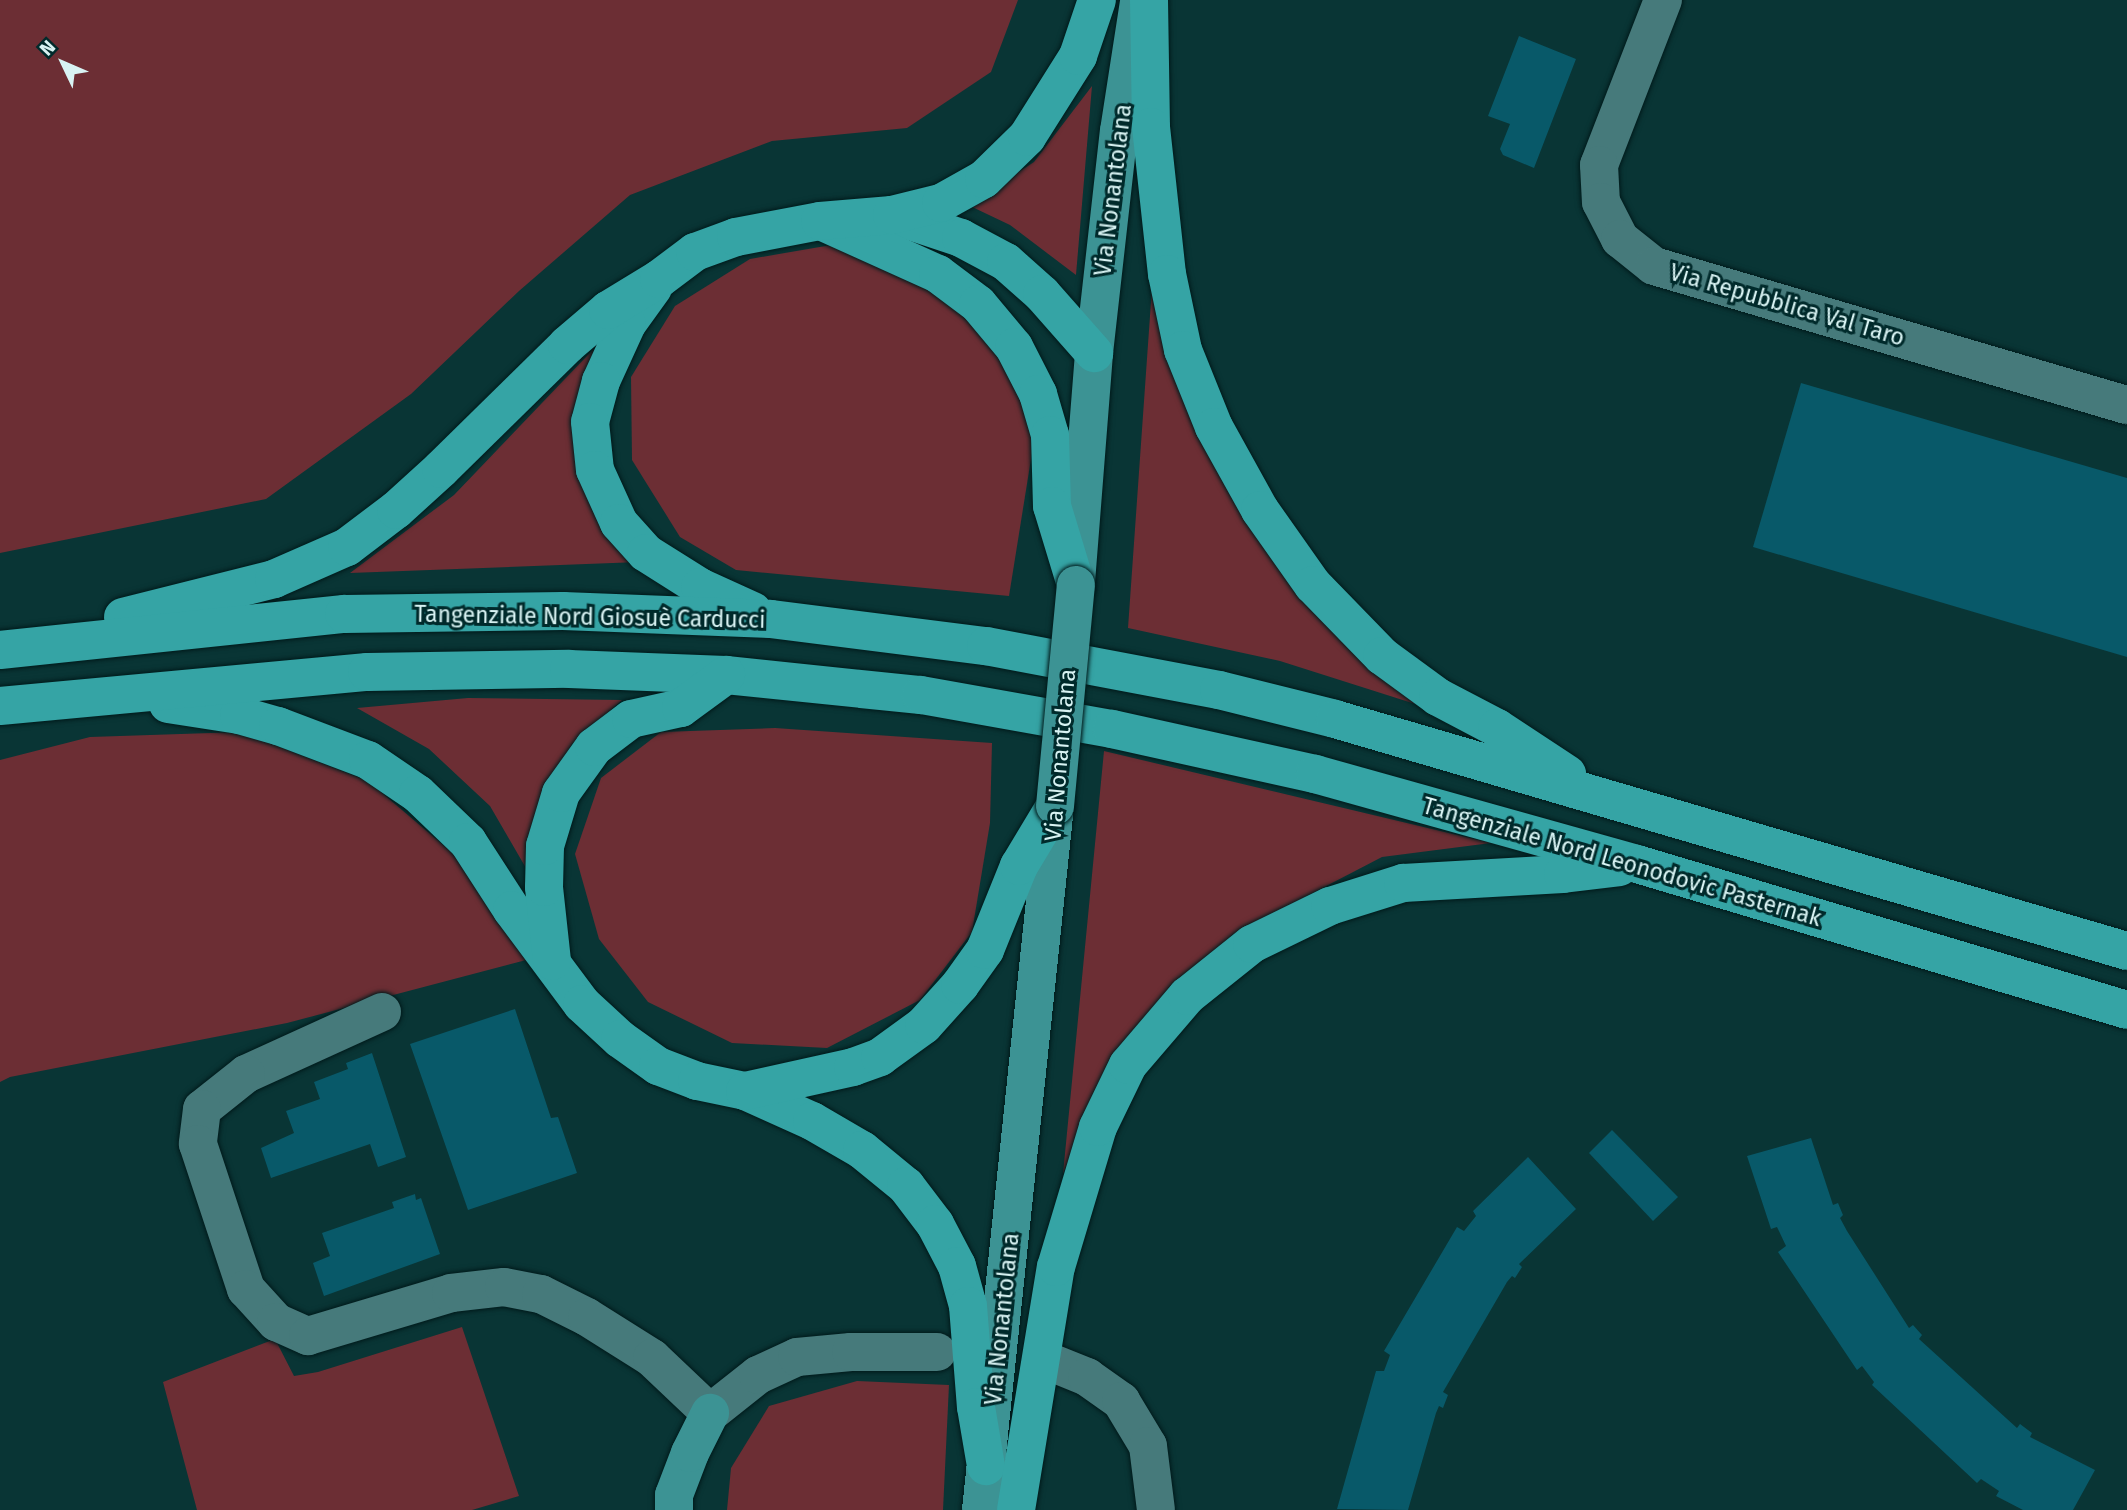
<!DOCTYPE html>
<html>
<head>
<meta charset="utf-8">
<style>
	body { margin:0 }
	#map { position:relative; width:2127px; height:1510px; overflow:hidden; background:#093535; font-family:"Fira Sans",sans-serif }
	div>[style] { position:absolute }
	.green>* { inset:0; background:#6c2e34 }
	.building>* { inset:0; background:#085969 }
	.roads { filter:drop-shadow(0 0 2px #001a1b) drop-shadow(0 0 2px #001a1b) }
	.minor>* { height:38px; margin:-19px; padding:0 19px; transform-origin:19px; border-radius:19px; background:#467a7b }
	.major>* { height:38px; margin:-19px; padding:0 19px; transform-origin:19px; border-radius:19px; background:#3c9394 }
	.highway>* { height:38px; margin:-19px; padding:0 19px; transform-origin:19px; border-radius:19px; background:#35a4a5 }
	.bridges { filter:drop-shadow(0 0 2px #001a1b) drop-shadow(0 0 2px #001a1b) }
	.major-bridge>* { height:38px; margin:-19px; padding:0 19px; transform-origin:19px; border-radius:19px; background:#3c9394 }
	span { translate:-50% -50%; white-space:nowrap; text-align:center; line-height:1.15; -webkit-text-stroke:6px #002a2b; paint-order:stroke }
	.street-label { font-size:23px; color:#d8f3f3 }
	.north { position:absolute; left:28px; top:28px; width:70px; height:70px; -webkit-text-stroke:5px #002a2b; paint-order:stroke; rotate:314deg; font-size:19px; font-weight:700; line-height:28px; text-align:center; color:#d8f3f3 }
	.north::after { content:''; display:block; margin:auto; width:24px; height:32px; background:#d8f3f3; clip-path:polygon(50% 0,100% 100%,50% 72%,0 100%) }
</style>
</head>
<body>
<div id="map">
	<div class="green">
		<i style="clip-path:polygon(0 0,1018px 0,991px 72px,907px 128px,772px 141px,630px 195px,519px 291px,411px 394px,266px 499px,0 553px)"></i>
		<i style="clip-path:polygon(1092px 86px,1076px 275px,1010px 225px,968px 205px,1034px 162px)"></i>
		<i style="clip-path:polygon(843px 243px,924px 276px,1009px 363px,1035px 434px,1009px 596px,736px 570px,680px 537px,632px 460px,631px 377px,675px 306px,750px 259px)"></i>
		<i style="clip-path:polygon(1155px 245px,1258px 522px,1453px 716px,1280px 661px,1128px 628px)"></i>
		<i style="clip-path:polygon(606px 336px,586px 388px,639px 562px,350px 573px,454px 495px)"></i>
		<i style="clip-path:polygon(468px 698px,622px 700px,572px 744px,540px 798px,530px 875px,490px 806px,429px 749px,357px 708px)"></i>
		<i style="clip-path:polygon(775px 728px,992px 743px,990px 823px,972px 932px,920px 1000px,827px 1048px,732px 1043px,648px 1002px,599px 939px,575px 854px,601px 778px,661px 732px)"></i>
		<i style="clip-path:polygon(241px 732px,368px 781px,456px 856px,530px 959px,287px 1023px,10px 1077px,0 1082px,0 760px,90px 737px)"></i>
		<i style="clip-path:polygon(1104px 751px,1491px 843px,1382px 857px,1232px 935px,1140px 1026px,1087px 1114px,1063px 1174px)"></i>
		<i style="clip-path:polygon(462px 1327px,519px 1496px,472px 1510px,197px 1510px,163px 1382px,275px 1339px,294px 1376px,318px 1372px)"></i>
		<i style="clip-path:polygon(857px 1381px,949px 1385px,943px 1510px,727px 1510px,731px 1468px,769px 1406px)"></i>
	</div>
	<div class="building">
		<i style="clip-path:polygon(1519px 36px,1576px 59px,1534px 168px,1503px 155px,1500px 149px,1510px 124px,1488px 116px)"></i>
		<i style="clip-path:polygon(1801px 383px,2127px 478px,2127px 657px,1753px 547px)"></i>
		<i style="clip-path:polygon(515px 1009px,551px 1118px,558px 1117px,577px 1173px,468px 1210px,410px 1044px)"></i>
		<i style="clip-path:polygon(372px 1053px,406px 1157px,378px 1167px,370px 1144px,271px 1178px,261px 1148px,294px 1133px,286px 1111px,320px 1099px,314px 1082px,348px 1069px,346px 1063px)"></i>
		<i style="clip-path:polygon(1612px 1130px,1678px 1197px,1653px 1221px,1589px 1153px)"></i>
		<i style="clip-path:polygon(1811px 1138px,1833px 1205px,1838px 1203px,1843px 1215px,1840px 1218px,1847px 1231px,1909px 1328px,1913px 1325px,1922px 1335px,1919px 1339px,2017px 1428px,2020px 1424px,2032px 1433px,2030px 1437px,2095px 1470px,2073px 1510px,2023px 1510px,1996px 1496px,1999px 1491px,1981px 1479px,1977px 1483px,1872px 1385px,1874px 1382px,1862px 1366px,1857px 1370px,1778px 1252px,1786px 1246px,1777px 1227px,1771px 1229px,1747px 1156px)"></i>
		<i style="clip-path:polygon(1528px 1157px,1576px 1209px,1519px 1264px,1522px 1267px,1515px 1278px,1512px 1276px,1507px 1282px,1443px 1392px,1448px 1395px,1443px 1408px,1439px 1406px,1436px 1413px,1408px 1510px,1337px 1509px,1376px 1371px,1384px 1371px,1390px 1355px,1384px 1351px,1457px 1227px,1464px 1231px,1476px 1216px,1473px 1211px)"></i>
		<i style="clip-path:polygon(415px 1194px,416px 1200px,421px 1198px,440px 1254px,324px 1296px,313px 1263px,330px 1256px,322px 1233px,394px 1208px,392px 1202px)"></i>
	</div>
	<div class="roads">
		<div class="minor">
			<i style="left:1663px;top:0;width:177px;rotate:111.2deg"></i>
			<i style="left:1599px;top:165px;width:37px;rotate:87deg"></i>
			<i style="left:1601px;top:202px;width:42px;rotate:62.8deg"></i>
			<i style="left:1620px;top:239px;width:43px;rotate:38.5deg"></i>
			<i style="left:1654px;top:266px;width:493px;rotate:16.4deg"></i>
			<i style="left:382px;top:1012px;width:149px;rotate:155.5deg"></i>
			<i style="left:246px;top:1074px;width:56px;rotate:141.5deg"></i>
			<i style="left:202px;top:1109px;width:35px;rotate:97deg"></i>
			<i style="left:198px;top:1144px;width:153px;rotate:71.7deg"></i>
			<i style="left:246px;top:1289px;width:45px;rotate:47.7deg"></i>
			<i style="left:276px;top:1322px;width:35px;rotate:24deg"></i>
			<i style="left:308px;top:1336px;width:149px;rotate:-16.7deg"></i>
			<i style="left:451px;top:1293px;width:53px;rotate:-6.5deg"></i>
			<i style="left:504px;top:1287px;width:38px;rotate:11deg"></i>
			<i style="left:541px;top:1294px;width:51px;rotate:26.6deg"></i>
			<i style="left:587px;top:1317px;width:77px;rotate:32.2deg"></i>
			<i style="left:652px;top:1358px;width:80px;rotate:43.5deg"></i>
			<i style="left:710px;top:1413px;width:61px;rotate:-38.4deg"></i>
			<i style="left:758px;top:1375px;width:43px;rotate:-24.8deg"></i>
			<i style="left:797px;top:1357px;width:54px;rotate:-5.3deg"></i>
			<i style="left:851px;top:1352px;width:86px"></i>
			<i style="left:1055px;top:1364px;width:35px;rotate:22deg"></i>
			<i style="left:1087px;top:1377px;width:42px;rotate:35.2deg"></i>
			<i style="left:1121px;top:1401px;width:52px;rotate:59deg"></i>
			<i style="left:1148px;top:1446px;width:64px;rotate:82.9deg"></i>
		</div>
		<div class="major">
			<i style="left:1076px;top:582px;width:230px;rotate:-85.5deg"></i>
			<i style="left:1094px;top:353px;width:223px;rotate:-83.6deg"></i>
			<i style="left:1119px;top:131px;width:131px;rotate:-81.2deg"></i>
			<i style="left:674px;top:1510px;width:15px;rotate:-90deg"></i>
			<i style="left:674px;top:1495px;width:45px;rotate:-69.1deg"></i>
			<i style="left:690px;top:1453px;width:45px;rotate:-63.4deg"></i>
			<i style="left:981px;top:1510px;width:708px;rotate:-84deg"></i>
		</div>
		<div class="highway">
			<i style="left:1149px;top:0;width:127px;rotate:89.1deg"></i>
			<i style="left:1151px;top:127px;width:148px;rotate:83.8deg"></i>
			<i style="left:1167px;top:274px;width:78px;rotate:78.1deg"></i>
			<i style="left:1183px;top:350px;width:83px;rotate:68.1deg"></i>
			<i style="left:1214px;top:427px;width:95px;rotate:61deg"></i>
			<i style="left:1260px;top:510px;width:92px;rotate:54.8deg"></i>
			<i style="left:1313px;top:585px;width:99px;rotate:45.8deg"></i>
			<i style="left:1382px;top:656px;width:69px;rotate:36.2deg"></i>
			<i style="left:1438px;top:697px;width:67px;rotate:27.7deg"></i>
			<i style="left:1497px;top:728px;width:84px;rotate:33.3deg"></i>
			<i style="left:892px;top:215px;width:73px;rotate:18.4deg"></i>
			<i style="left:961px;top:238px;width:51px;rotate:28.1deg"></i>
			<i style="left:1006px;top:262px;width:48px;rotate:41.6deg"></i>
			<i style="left:1042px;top:294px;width:79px;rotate:48.6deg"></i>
			<i style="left:825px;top:223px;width:124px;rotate:24.3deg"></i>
			<i style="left:938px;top:274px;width:50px;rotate:36.9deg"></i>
			<i style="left:978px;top:304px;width:56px;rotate:50.1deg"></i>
			<i style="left:1014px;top:347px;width:53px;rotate:62.9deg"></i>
			<i style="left:1038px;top:394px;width:43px;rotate:73.7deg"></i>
			<i style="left:1050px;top:435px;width:71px;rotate:88.4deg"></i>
			<i style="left:1052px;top:506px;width:83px;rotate:73.1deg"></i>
			<i style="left:653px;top:288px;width:44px;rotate:125.8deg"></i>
			<i style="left:627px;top:324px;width:63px;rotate:114.5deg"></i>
			<i style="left:601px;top:381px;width:42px;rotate:105deg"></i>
			<i style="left:590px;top:422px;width:48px;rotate:84.1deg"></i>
			<i style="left:595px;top:470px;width:58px;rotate:65.6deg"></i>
			<i style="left:619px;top:523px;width:40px;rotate:48deg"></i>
			<i style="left:646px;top:553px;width:64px;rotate:32.2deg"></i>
			<i style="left:700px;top:587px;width:58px;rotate:24.4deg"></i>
			<i style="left:123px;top:617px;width:156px;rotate:-14.1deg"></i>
			<i style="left:274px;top:579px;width:80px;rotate:-23.7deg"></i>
			<i style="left:347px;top:547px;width:61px;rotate:-37.1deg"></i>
			<i style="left:396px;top:510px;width:61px;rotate:-42.3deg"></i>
			<i style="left:441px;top:469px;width:177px;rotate:-44.5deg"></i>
			<i style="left:567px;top:345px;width:54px;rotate:-40.5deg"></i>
			<i style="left:608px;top:310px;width:60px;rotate:-31.3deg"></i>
			<i style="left:659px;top:279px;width:45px;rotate:-36.9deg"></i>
			<i style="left:695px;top:252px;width:44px;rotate:-20.1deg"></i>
			<i style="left:736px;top:237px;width:86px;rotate:-10.8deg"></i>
			<i style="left:820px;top:221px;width:72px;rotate:-4.8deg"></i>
			<i style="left:892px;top:215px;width:50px;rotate:-13.8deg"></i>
			<i style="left:941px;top:203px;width:49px;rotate:-29.2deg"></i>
			<i style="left:984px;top:179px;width:60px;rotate:-44.3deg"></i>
			<i style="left:1027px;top:137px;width:96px;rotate:-57.8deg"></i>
			<i style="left:1078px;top:56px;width:59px;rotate:-71.3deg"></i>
			<i style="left:0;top:650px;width:346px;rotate:-6deg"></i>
			<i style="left:344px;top:614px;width:219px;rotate:-0.8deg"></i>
			<i style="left:563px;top:611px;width:208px;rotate:2.2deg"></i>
			<i style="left:771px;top:619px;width:217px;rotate:7.2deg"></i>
			<i style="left:986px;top:646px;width:237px;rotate:10.7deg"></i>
			<i style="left:1219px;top:690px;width:120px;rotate:14deg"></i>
			<i style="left:1335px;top:719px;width:825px;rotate:16.33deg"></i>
			<i style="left:168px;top:704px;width:72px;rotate:8.8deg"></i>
			<i style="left:239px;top:715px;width:41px;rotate:15.8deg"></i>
			<i style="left:278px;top:726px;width:96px;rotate:20.7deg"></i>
			<i style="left:368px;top:760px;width:60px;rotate:34.2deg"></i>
			<i style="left:418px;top:794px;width:69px;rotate:43.8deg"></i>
			<i style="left:468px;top:842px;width:81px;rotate:57.1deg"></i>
			<i style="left:512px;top:910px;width:117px;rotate:53.3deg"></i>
			<i style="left:582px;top:1004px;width:52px;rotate:42.6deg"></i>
			<i style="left:620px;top:1039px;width:47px;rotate:35.4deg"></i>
			<i style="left:658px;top:1066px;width:42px;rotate:21deg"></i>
			<i style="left:697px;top:1081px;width:49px;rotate:11.8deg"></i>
			<i style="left:745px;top:1091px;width:73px;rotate:24.1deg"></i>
			<i style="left:812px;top:1121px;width:58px;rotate:30.1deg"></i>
			<i style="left:862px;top:1150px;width:57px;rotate:39.3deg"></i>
			<i style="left:906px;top:1186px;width:48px;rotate:52.7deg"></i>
			<i style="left:935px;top:1224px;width:47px;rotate:62.4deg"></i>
			<i style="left:957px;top:1266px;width:41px;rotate:74.6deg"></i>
			<i style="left:968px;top:1306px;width:101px;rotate:85.5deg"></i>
			<i style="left:976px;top:1407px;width:60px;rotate:80.4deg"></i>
			<i style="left:0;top:706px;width:369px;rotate:-5.3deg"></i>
			<i style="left:367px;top:672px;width:202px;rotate:-0.9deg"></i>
			<i style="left:569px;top:669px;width:157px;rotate:2.2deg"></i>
			<i style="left:726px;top:675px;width:196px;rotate:5.9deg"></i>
			<i style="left:921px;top:695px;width:194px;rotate:10.1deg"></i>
			<i style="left:1112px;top:729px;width:208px;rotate:12.5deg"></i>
			<i style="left:1315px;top:774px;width:334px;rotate:15.6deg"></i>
			<i style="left:1637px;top:864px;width:511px;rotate:16.59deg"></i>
			<i style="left:552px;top:961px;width:74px;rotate:-96.2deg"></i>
			<i style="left:544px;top:887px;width:41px;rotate:-88.6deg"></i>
			<i style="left:545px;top:846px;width:55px;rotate:-73.2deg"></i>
			<i style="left:561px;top:793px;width:57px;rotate:-54.3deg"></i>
			<i style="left:594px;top:747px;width:46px;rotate:-37.1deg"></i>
			<i style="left:631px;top:719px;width:51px;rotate:-12.4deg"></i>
			<i style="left:681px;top:708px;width:56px;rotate:-36.3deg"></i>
			<i style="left:745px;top:1091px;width:111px;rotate:-12.5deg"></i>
			<i style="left:853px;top:1067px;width:29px;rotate:-20deg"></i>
			<i style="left:880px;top:1057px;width:54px;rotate:-36deg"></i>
			<i style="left:924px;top:1025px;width:54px;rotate:-48deg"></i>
			<i style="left:960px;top:985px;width:43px;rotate:-54.5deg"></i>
			<i style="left:985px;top:950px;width:91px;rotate:-68deg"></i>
			<i style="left:1019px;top:866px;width:70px;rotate:-59deg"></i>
			<i style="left:1016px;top:1510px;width:246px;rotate:-80.7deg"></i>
			<i style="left:1056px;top:1267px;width:146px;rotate:-73.3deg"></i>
			<i style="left:1098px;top:1127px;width:69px;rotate:-64.2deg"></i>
			<i style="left:1128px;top:1065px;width:91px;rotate:-49.5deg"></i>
			<i style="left:1187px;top:996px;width:83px;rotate:-38.7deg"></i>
			<i style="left:1252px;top:944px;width:87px;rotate:-26deg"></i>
			<i style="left:1330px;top:906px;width:77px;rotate:-17.5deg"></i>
			<i style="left:1403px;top:883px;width:160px;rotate:-3.2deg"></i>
			<i style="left:1563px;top:874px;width:57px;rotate:-7deg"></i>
		</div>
	</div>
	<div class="bridges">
		<div class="major-bridge">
			<i style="left:1055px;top:806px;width:222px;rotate:-84.6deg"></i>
		</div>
	</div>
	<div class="street-label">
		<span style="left:1113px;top:190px;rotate:-83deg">Via Nonantolana</span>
		<span style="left:1787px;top:305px;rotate:16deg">Via Repubblica Val Taro</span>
		<span style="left:590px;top:617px;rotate:1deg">Tangenziale Nord Giosuè Carducci</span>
		<span style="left:1060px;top:755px;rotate:-85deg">Via Nonantolana</span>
		<span style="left:1622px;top:862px;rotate:16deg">Tangenziale Nord Leonodovic Pasternak</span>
		<span style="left:1002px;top:1319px;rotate:-84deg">Via Nonantolana</span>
	</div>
	<div class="north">N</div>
</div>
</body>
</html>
